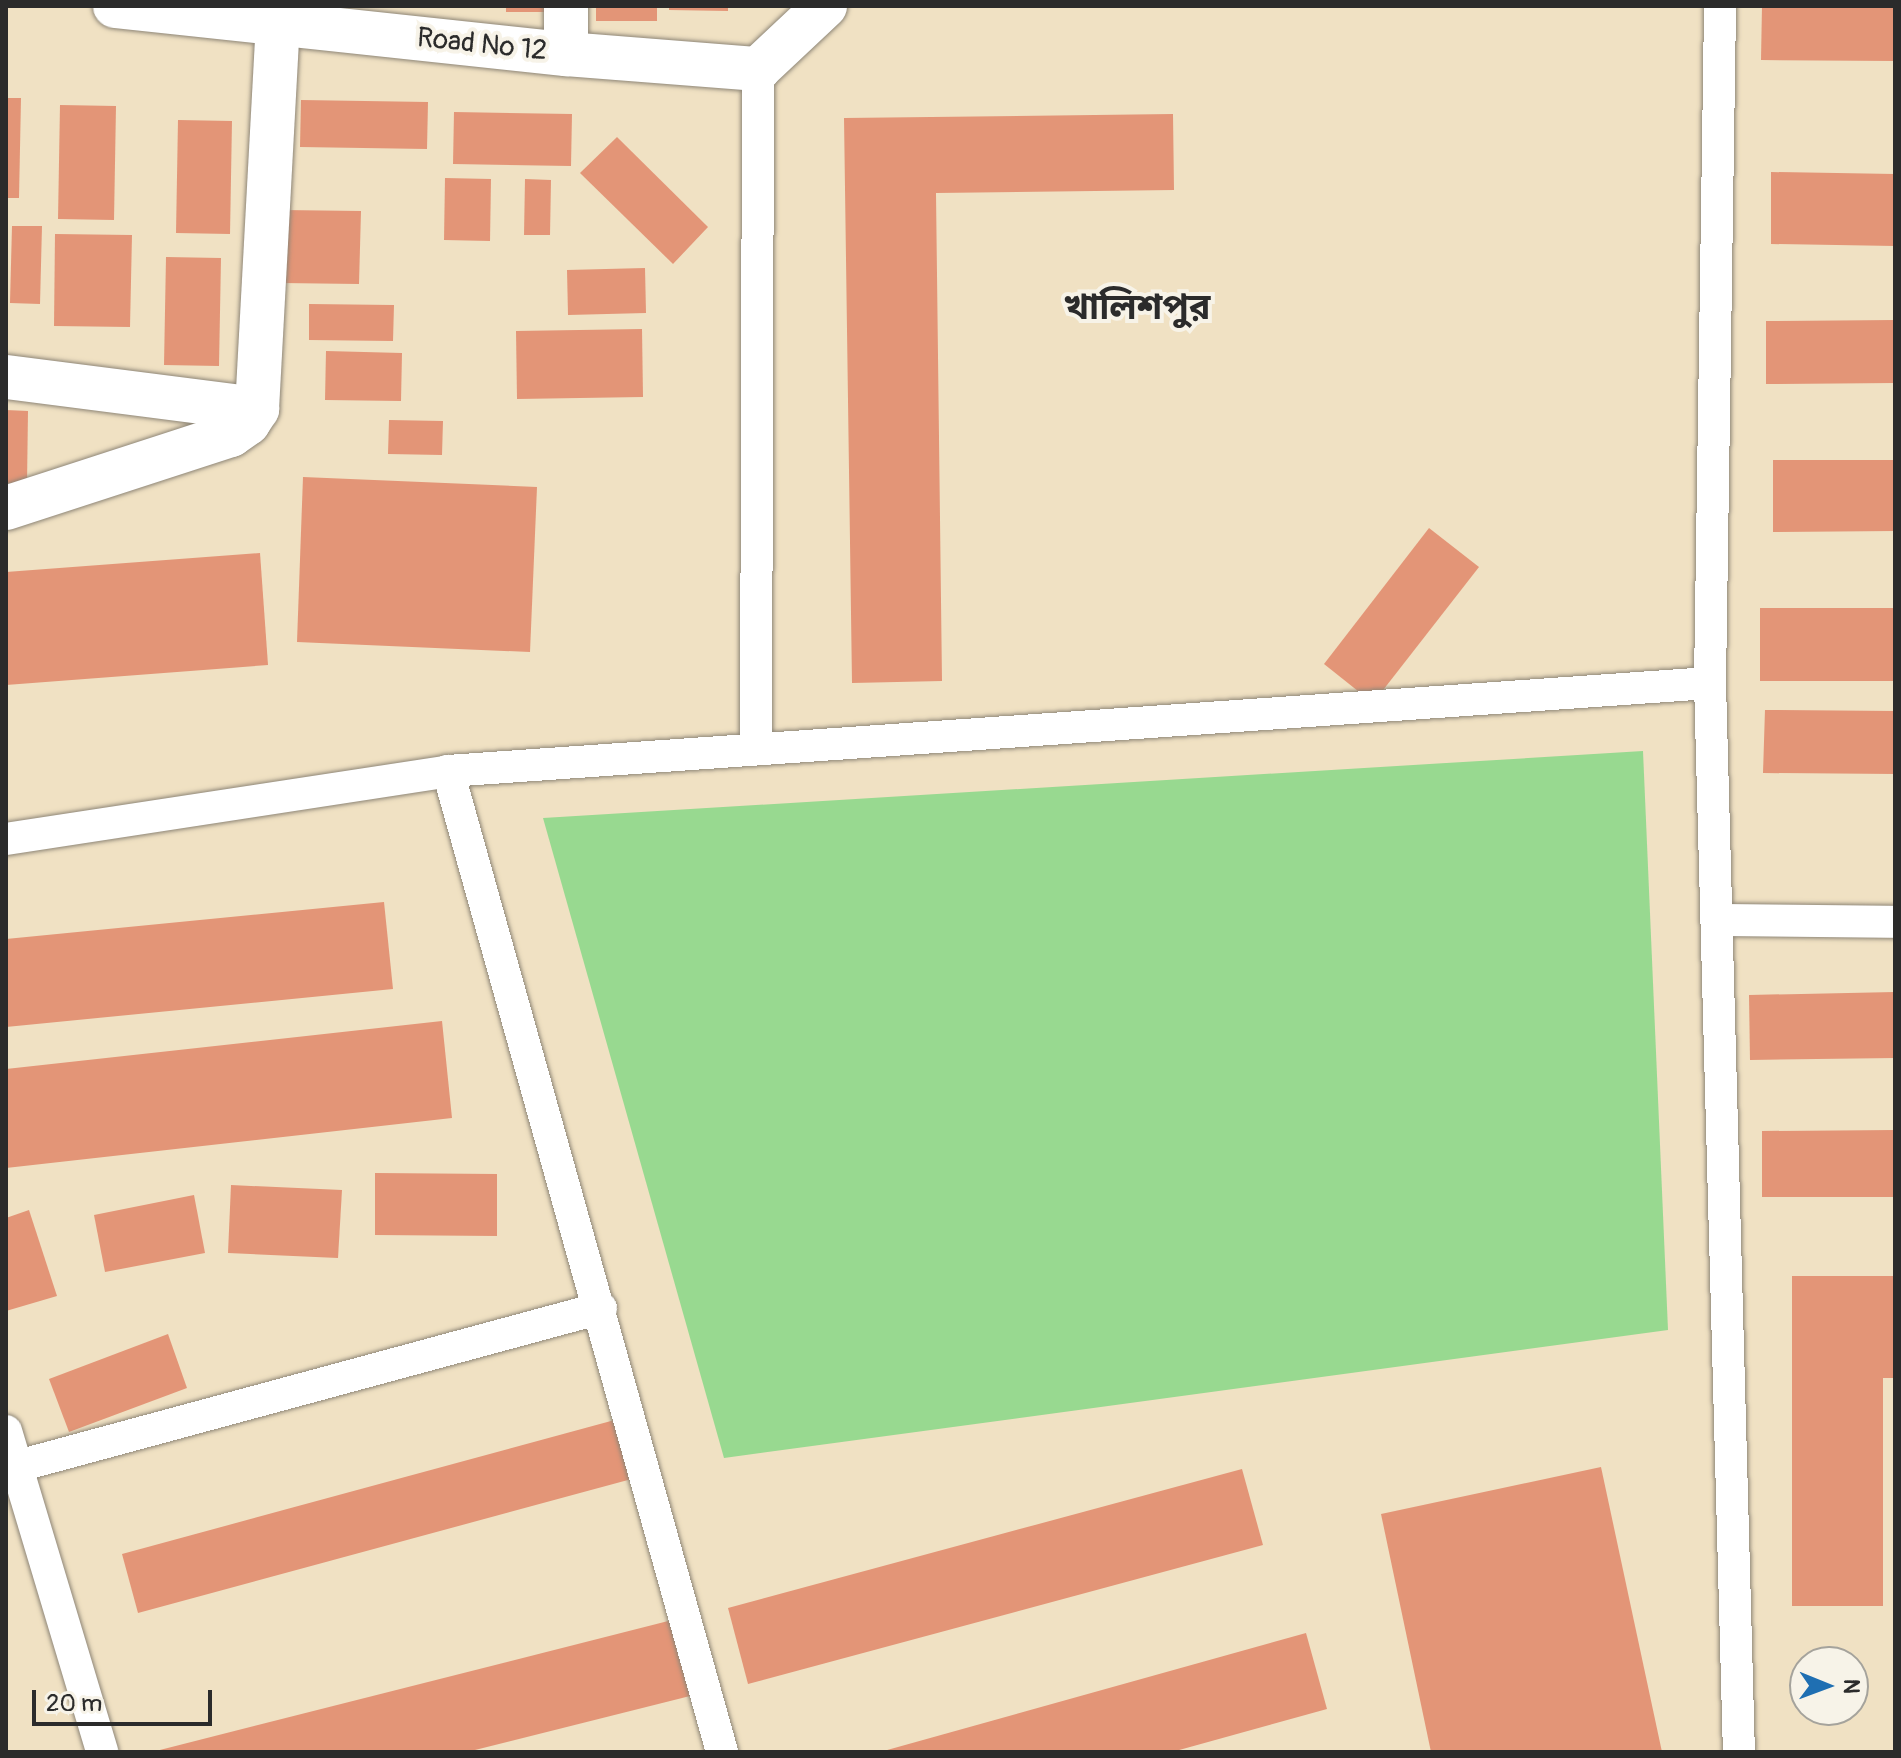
<!DOCTYPE html>
<html>
<head>
<meta charset="utf-8">
<style>
	body { margin:0 }
	#map { position:relative; width:1901px; height:1758px; overflow:hidden; background:#f0e1c3; font-family:Pangolin,"Noto Sans Bengali",sans-serif }
	div>[style] { position:absolute }
	.green>* { inset:0; background:#98d990 }
	.building>* { inset:0; background:#e39577 }
	.roads { filter:drop-shadow(0 0 2px #8e8677) drop-shadow(0 0 2px #8e8677) }
	.lane>* { height:32px; margin:-16px; padding:0 16px; transform-origin:16px; border-radius:16px; background:#fff }
	.street>* { height:44px; margin:-22px; padding:0 22px; transform-origin:22px; border-radius:22px; background:#fff }
	span { translate:-50% -50%; white-space:nowrap; text-align:center; line-height:1.15; -webkit-text-stroke:8px #f7f3e8; paint-order:stroke }
	.street-label { font-size:28px; color:#2b2b2b }
	.district-label { font-size:36px; color:#2b2b2b; font-weight:700 }
	.frame { position:absolute; inset:0; border:8px solid #2b2b2b; pointer-events:none }
	.north { position:absolute; left:1789px; top:1646px; width:80px; height:80px; box-sizing:border-box; background:#f7f3e8; border:2px solid #a5a39c; border-radius:50%; rotate:91deg; font-size:22px; font-weight:700; line-height:32px; text-align:center; color:#2b2b2b }
	.north::after { content:''; display:block; margin:auto; width:28px; height:36px; background:#1f6fb2; clip-path:polygon(50% 0,100% 100%,50% 72%,0 100%) }
	.scale { position:absolute; left:32px; top:1690px; width:180px; height:36px; box-sizing:border-box; border:4px solid #2b2b2b; border-top:0; padding-left:10px; font-size:24px; line-height:28px; white-space:nowrap; color:#2b2b2b; -webkit-text-stroke:6px #f7f3e8; paint-order:stroke }
</style>
</head>
<body>
<div id="map">
	<div class="green">
		<i style="clip-path:polygon(1643px 751px,1668px 1330px,724px 1458px,543px 818px)"></i>
	</div>
	<div class="building">
		<i style="clip-path:polygon(506px 6px,560px 6px,560px 12px,506px 12px)"></i>
		<i style="clip-path:polygon(596px 6px,657px 6px,657px 21px,596px 21px)"></i>
		<i style="clip-path:polygon(669px 6px,728px 6px,728px 11px,669px 10px)"></i>
		<i style="clip-path:polygon(1762px 6px,1895px 6px,1895px 61px,1761px 60px)"></i>
		<i style="clip-path:polygon(6px 98px,21px 98px,19px 198px,6px 198px)"></i>
		<i style="clip-path:polygon(301px 100px,428px 102px,427px 149px,300px 147px)"></i>
		<i style="clip-path:polygon(60px 105px,116px 106px,114px 220px,58px 219px)"></i>
		<i style="clip-path:polygon(454px 112px,572px 114px,571px 166px,453px 164px)"></i>
		<i style="clip-path:polygon(1173px 114px,1174px 190px,936px 193px,942px 681px,852px 683px,844px 118px)"></i>
		<i style="clip-path:polygon(178px 120px,232px 121px,230px 234px,176px 233px)"></i>
		<i style="clip-path:polygon(617px 137px,708px 227px,673px 264px,580px 173px)"></i>
		<i style="clip-path:polygon(1771px 172px,1895px 174px,1895px 246px,1771px 244px)"></i>
		<i style="clip-path:polygon(445px 178px,491px 179px,490px 241px,444px 240px)"></i>
		<i style="clip-path:polygon(525px 179px,551px 180px,550px 235px,524px 235px)"></i>
		<i style="clip-path:polygon(282px 210px,361px 211px,359px 284px,281px 283px)"></i>
		<i style="clip-path:polygon(12px 226px,42px 226px,40px 304px,10px 303px)"></i>
		<i style="clip-path:polygon(55px 234px,132px 235px,130px 327px,54px 326px)"></i>
		<i style="clip-path:polygon(166px 257px,221px 258px,219px 366px,164px 365px)"></i>
		<i style="clip-path:polygon(645px 268px,646px 313px,568px 315px,567px 270px)"></i>
		<i style="clip-path:polygon(309px 304px,394px 305px,393px 341px,309px 340px)"></i>
		<i style="clip-path:polygon(1895px 320px,1895px 383px,1766px 384px,1766px 321px)"></i>
		<i style="clip-path:polygon(642px 329px,643px 397px,517px 399px,516px 331px)"></i>
		<i style="clip-path:polygon(326px 351px,402px 353px,401px 401px,325px 400px)"></i>
		<i style="clip-path:polygon(6px 410px,28px 411px,27px 484px,6px 483px)"></i>
		<i style="clip-path:polygon(389px 420px,443px 421px,442px 455px,388px 454px)"></i>
		<i style="clip-path:polygon(1773px 460px,1895px 460px,1895px 531px,1773px 532px)"></i>
		<i style="clip-path:polygon(303px 477px,537px 487px,530px 652px,297px 642px)"></i>
		<i style="clip-path:polygon(1429px 528px,1479px 567px,1373px 703px,1324px 664px)"></i>
		<i style="clip-path:polygon(260px 553px,268px 665px,6px 685px,6px 572px)"></i>
		<i style="clip-path:polygon(1760px 608px,1895px 608px,1895px 681px,1760px 681px)"></i>
		<i style="clip-path:polygon(1765px 710px,1895px 711px,1895px 774px,1763px 773px)"></i>
		<i style="clip-path:polygon(384px 902px,393px 989px,6px 1027px,6px 939px)"></i>
		<i style="clip-path:polygon(1895px 992px,1895px 1058px,1750px 1060px,1749px 995px)"></i>
		<i style="clip-path:polygon(442px 1021px,452px 1118px,6px 1168px,6px 1069px)"></i>
		<i style="clip-path:polygon(1895px 1130px,1895px 1197px,1762px 1197px,1762px 1131px)"></i>
		<i style="clip-path:polygon(375px 1173px,497px 1174px,497px 1236px,375px 1235px)"></i>
		<i style="clip-path:polygon(231px 1185px,342px 1190px,338px 1258px,228px 1253px)"></i>
		<i style="clip-path:polygon(194px 1195px,205px 1253px,105px 1272px,94px 1215px)"></i>
		<i style="clip-path:polygon(29px 1210px,57px 1296px,6px 1311px,6px 1218px)"></i>
		<i style="clip-path:polygon(1792px 1276px,1895px 1276px,1895px 1378px,1883px 1378px,1883px 1606px,1792px 1606px)"></i>
		<i style="clip-path:polygon(168px 1334px,187px 1388px,69px 1432px,49px 1379px)"></i>
		<i style="clip-path:polygon(622px 1418px,639px 1477px,138px 1613px,122px 1554px)"></i>
		<i style="clip-path:polygon(1601px 1467px,1662px 1752px,1431px 1752px,1381px 1514px)"></i>
		<i style="clip-path:polygon(1242px 1469px,1263px 1545px,748px 1684px,728px 1608px)"></i>
		<i style="clip-path:polygon(680px 1618px,698px 1694px,467px 1752px,152px 1752px)"></i>
		<i style="clip-path:polygon(1306px 1633px,1327px 1709px,1172px 1752px,880px 1752px)"></i>
	</div>
	<div class="roads">
		<div class="lane">
			<i style="left:1710px;top:683px;width:1069px;rotate:88.45deg"></i>
			<i style="left:756px;top:749px;width:680px;rotate:-89.83deg"></i>
			<i style="left:448px;top:771px;width:1265px;rotate:-3.99deg"></i>
			<i style="left:1710px;top:683px;width:677px;rotate:-89.15deg"></i>
			<i style="left:6px;top:839px;width:447px;rotate:-8.7deg"></i>
			<i style="left:448px;top:771px;width:1019px;rotate:74.39deg"></i>
			<i style="left:1717px;top:920px;width:178px;rotate:0.6deg"></i>
			<i style="left:6px;top:1431px;width:335px;rotate:73.3deg"></i>
			<i style="left:18px;top:1466px;width:604px;rotate:-15.16deg"></i>
		</div>
		<div class="street">
			<i style="left:115px;top:6px;width:454px;rotate:6.1deg"></i>
			<i style="left:566px;top:54px;width:193px;rotate:4.5deg"></i>
			<i style="left:758px;top:69px;width:92px;rotate:-43.2deg"></i>
			<i style="left:566px;top:54px;width:48px;rotate:-90deg"></i>
			<i style="left:6px;top:377px;width:253px;rotate:7.3deg"></i>
			<i style="left:257px;top:409px;width:387px;rotate:-86.9deg"></i>
			<i style="left:6px;top:508px;width:237px;rotate:-18deg"></i>
			<i style="left:231px;top:435px;width:21px;rotate:-35deg"></i>
			<i style="left:248px;top:423px;width:17px;rotate:-57deg"></i>
		</div>
	</div>
	<div class="street-label">
		<span style="left:482px;top:45px;rotate:6deg">Road No 12</span>
	</div>
	<div class="district-label">
		<span style="left:1137px;top:308px">খালিশপুর</span>
	</div>
	<div class="frame"></div>
	<div class="north">N</div>
	<div class="scale">20 m</div>
</div>
</body>
</html>
